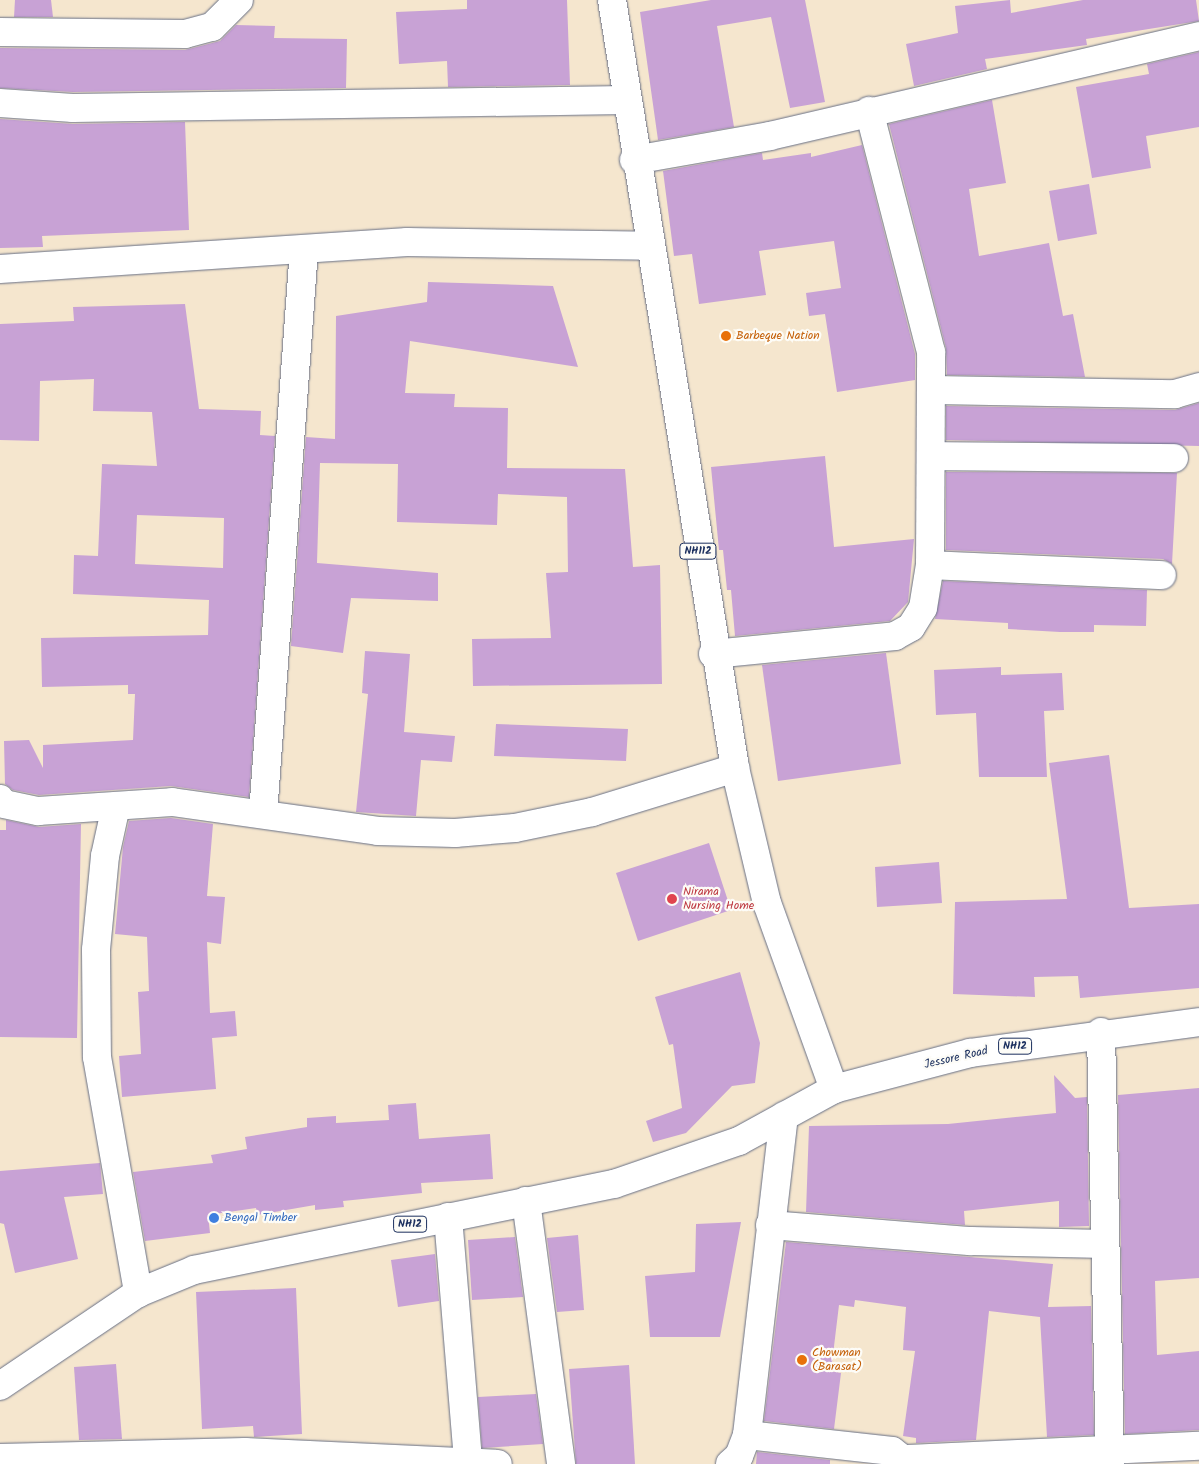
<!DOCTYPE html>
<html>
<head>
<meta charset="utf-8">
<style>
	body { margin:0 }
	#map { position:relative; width:1199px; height:1464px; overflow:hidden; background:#f5e6ce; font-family:Kalam,sans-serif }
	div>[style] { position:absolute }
	.building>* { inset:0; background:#c8a2d5 }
	.roads { filter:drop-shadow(0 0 1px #676f85) drop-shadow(0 0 1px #676f85) }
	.street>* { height:28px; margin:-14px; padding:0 14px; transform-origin:14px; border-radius:14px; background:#fff }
	.highway>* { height:28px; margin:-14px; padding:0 14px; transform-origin:14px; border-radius:14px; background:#fff }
	.dots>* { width:14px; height:14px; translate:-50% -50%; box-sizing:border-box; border:2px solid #fdfcf7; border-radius:50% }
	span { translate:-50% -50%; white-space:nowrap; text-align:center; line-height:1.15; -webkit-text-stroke:4.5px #fdfcf7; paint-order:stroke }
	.shield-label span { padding:1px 4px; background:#fdfcf7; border:1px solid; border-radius:4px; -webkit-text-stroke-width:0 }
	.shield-label { font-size:11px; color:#1b2f5e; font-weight:700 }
	.food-label { font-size:12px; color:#c56008 }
	.left { translate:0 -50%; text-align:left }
	.health-label { font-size:12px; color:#be3a42 }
	.street-label { font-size:12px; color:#1b2f5e }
	.shop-label { font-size:12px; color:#366cbe }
</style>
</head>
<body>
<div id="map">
	<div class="building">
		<i style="clip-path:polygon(15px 0,51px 0,53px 17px,14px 17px)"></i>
		<i style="clip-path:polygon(467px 0,567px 0,570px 85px,448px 87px,447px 61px,399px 64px,396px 12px,467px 9px)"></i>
		<i style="clip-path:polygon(711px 0,805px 0,825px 102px,790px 108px,771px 17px,717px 26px,734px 127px,658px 140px,640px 12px)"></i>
		<i style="clip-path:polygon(1010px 0,1011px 13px,1083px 0,1196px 0,1199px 21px,1086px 39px,1087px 45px,985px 59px,987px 69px,914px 86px,906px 44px,958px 33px,955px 6px)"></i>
		<i style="clip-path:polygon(236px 25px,275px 26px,274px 38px,347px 39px,346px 88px,73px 92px,0 88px,0 48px,185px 50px,220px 41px)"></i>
		<i style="clip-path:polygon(1199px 52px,1199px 127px,1146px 136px,1151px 168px,1092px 178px,1076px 87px,1149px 74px,1147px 64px)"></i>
		<i style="clip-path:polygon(992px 100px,1006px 183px,969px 189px,979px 256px,1049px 243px,1063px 316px,1073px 314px,1085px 377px,947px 375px,946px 348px,889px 124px)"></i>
		<i style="clip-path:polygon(0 119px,73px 124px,185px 122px,189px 230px,42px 236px,43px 247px,0 248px)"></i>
		<i style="clip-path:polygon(862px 145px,915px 354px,915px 380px,837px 392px,825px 314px,809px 316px,806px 293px,841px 288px,834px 241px,759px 251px,766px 295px,699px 304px,692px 254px,674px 256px,663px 171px,762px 153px,763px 160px,811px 153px,811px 157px)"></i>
		<i style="clip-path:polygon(1089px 184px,1097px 234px,1058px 241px,1049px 191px)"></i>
		<i style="clip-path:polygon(428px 282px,553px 286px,578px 367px,410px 341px,405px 393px,455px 394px,454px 407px,508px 408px,507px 468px,625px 469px,633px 567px,660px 565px,662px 684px,473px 686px,472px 639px,551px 638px,546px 573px,568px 572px,567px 497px,498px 494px,497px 525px,397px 522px,398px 464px,320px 463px,317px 563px,438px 573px,438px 601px,351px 598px,343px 653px,291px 646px,306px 437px,335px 439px,336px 316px,427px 302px)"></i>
		<i style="clip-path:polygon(evenodd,185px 304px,199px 409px,261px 411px,260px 435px,275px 436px,249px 797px,171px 786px,39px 795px,13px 790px,5px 784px,4px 741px,29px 740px,43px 768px,43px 745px,133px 740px,135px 694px,128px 694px,128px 685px,42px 687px,41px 638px,208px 635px,209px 600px,73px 594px,74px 555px,98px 556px,102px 464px,157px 466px,152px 412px,93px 411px,94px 379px,40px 381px,39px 441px,0 440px,0 324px,74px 321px,73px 307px,185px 304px,137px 515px,224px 518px,223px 568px,135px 564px,137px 515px)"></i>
		<i style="clip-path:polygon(1199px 403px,1199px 446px,946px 440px,946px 406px,1175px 410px)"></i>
		<i style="clip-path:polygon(825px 456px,834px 547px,914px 539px,908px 602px,890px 621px,735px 636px,731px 590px,727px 590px,723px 550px,719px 550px,711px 467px)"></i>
		<i style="clip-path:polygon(946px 472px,1177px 473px,1172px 564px,1163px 559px,946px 550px)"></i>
		<i style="clip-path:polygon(943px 581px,1147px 590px,1146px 626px,1094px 625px,1094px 632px,1060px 632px,1008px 629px,1008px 623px,935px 619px)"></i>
		<i style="clip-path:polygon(365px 651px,410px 654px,404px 732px,455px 736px,452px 762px,421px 760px,416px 816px,356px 812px,368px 694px,362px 693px)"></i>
		<i style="clip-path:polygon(886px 653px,901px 764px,778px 781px,762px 665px)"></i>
		<i style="clip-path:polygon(1001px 667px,1001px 675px,1062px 673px,1064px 710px,1044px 711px,1047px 777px,979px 777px,976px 713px,936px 715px,934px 670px)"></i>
		<i style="clip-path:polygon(496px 724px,628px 729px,626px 761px,494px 756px)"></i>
		<i style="clip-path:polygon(1109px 755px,1129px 908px,1199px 904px,1199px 988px,1080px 998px,1078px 976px,1034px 977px,1035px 997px,953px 994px,955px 902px,1067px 899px,1049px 763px)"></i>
		<i style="clip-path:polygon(171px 818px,213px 824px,207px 896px,225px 897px,221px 944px,207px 942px,210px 1013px,235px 1011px,237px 1036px,212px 1038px,216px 1089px,122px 1097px,119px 1056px,141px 1054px,138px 992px,149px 991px,147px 937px,115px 934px,123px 847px,129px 821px)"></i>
		<i style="clip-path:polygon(6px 820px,39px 827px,81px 824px,77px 1038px,0 1037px,0 830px,6px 830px)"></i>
		<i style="clip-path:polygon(709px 843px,731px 910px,638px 941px,616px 873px)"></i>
		<i style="clip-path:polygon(939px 862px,942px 903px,877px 907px,875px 867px)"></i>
		<i style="clip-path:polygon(740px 972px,760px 1043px,755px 1083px,732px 1086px,686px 1133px,653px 1142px,646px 1121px,682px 1108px,673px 1044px,669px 1045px,655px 997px)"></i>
		<i style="clip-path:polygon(1054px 1075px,1075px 1098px,1087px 1097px,1089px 1226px,1059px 1227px,1059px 1201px,964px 1211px,965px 1225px,806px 1212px,809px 1126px,948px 1124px,1056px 1113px)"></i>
		<i style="clip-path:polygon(1199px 1088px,1199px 1278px,1155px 1281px,1157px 1355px,1199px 1351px,1199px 1430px,1125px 1434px,1118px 1095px)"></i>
		<i style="clip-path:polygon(416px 1103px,419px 1139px,490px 1134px,493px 1179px,421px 1183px,422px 1193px,343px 1201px,344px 1207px,315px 1210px,315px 1205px,257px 1215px,256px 1208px,208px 1215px,210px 1233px,145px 1241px,133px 1172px,213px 1163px,211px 1155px,247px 1149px,245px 1137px,307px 1127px,307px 1118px,336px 1116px,336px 1123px,389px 1120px,388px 1105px)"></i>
		<i style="clip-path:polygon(100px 1163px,103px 1194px,64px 1197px,78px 1259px,15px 1273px,4px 1224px,0 1223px,0 1171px)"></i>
		<i style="clip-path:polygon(741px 1222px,720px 1337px,650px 1337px,645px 1276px,695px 1272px,696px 1224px)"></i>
		<i style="clip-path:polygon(578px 1235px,584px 1310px,557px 1312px,547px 1238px)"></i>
		<i style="clip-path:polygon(515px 1237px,523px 1297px,472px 1300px,468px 1240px)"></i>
		<i style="clip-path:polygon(786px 1242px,1053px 1264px,1048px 1307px,1091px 1306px,1094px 1435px,1047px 1437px,1040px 1317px,989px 1311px,976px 1440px,916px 1443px,916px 1438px,903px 1436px,915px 1351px,903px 1350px,906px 1307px,855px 1300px,854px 1307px,839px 1305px,831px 1371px,841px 1373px,834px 1429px,764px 1421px)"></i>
		<i style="clip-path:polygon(435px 1254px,439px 1301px,398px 1307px,391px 1260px)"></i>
		<i style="clip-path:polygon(296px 1288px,302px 1434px,254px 1437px,253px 1426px,202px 1429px,196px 1292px)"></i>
		<i style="clip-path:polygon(116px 1364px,122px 1439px,79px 1440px,74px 1367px)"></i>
		<i style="clip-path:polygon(629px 1365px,635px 1464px,576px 1464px,569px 1369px)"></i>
		<i style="clip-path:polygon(536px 1394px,543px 1444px,482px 1448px,478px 1397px)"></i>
		<i style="clip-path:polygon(757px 1452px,830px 1460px,830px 1464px,756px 1464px)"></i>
	</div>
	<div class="roads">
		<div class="street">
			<i style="left:0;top:32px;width:185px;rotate:0.6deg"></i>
			<i style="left:185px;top:34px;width:28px;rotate:-15deg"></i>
			<i style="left:212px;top:27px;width:38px;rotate:-45deg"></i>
			<i style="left:0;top:103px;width:73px;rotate:3.9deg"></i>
			<i style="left:73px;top:108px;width:553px;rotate:-0.83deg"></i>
			<i style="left:634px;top:160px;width:138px;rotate:-10deg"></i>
			<i style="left:770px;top:136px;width:441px;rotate:-13.1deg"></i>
			<i style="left:0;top:269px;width:408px;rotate:-3.8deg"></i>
			<i style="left:407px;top:242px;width:244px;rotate:0.9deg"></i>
			<i style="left:934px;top:390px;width:241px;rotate:1deg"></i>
			<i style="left:1175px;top:394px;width:25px;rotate:-16deg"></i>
			<i style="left:932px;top:456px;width:242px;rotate:0.5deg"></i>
			<i style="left:930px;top:565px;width:232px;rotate:2.5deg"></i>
			<i style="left:713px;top:654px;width:183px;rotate:-5.6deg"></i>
			<i style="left:895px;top:636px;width:18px;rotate:-29deg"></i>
			<i style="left:911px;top:627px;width:22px;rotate:-58deg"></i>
			<i style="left:923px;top:608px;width:44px;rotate:-80.8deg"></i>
			<i style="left:930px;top:565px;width:213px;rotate:-89.7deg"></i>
			<i style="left:931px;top:352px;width:249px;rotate:-104.4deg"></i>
			<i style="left:0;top:799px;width:6px;rotate:51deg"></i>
			<i style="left:4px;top:804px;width:35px;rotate:12deg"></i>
			<i style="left:38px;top:811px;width:134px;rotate:-3.8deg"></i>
			<i style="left:172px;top:802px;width:208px;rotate:8deg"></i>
			<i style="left:378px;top:831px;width:77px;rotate:1.5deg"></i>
			<i style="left:455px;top:833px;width:60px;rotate:-4.8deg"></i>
			<i style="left:515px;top:828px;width:79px;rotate:-11.7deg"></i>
			<i style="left:592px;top:812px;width:150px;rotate:-17.1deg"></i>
			<i style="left:116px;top:806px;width:51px;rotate:102.4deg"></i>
			<i style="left:105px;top:856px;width:94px;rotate:95.5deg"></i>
			<i style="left:96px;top:950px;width:107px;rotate:89.5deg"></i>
			<i style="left:97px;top:1057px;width:240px;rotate:80.1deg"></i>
			<i style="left:263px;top:814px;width:566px;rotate:-85.85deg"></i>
			<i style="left:1101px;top:1032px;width:432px;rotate:88.8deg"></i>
			<i style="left:526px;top:1201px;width:265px;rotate:82.4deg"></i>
			<i style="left:448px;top:1217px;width:246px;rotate:85.3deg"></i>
			<i style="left:770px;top:1225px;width:202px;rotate:4.6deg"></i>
			<i style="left:971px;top:1241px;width:134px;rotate:1.3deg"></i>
			<i style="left:747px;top:1435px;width:146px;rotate:6.3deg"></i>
			<i style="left:892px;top:1451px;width:21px;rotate:37deg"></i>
			<i style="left:0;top:1458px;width:245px;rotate:-1.4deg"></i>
			<i style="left:245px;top:1452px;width:253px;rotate:2.7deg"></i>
			<i style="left:908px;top:1459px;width:291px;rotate:-2.6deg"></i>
			<i style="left:730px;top:1464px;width:12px;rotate:-42deg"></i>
			<i style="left:739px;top:1456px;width:22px;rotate:-69deg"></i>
			<i style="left:747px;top:1435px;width:321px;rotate:-83.4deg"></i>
		</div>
		<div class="highway">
			<i style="left:612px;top:0;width:778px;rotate:80.9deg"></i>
			<i style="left:735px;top:768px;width:139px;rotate:76.7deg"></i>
			<i style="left:767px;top:903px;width:198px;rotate:70.2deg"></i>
			<i style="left:0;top:1386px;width:166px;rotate:-34deg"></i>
			<i style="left:138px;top:1293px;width:61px;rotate:-22.3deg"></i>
			<i style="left:194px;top:1270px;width:429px;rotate:-11.6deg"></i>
			<i style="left:614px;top:1184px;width:132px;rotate:-19deg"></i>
			<i style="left:739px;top:1141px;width:108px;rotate:-28.7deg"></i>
			<i style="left:834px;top:1089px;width:141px;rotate:-14.8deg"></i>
			<i style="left:970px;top:1053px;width:231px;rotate:-7.7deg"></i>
		</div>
	</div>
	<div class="dots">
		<i style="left:726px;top:336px;background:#e8710a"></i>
		<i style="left:672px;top:899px;background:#e0444e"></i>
		<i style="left:214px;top:1218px;background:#3f7fe0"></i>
		<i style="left:802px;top:1360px;background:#e8710a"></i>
	</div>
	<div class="shield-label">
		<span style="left:698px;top:551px">NH112</span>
		<span style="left:1015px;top:1046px">NH12</span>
		<span style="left:410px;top:1224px">NH12</span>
	</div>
	<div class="food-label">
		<span class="left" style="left:736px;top:336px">Barbeque Nation</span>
		<span class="left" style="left:812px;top:1360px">Chowman<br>(Barasat)</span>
	</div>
	<div class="health-label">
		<span class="left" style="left:683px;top:899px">Nirama<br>Nursing Home</span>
	</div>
	<div class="street-label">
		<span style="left:956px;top:1058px;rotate:-13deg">Jessore Road</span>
	</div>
	<div class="shop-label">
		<span class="left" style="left:224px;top:1218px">Bengal Timber</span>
	</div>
</div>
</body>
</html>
